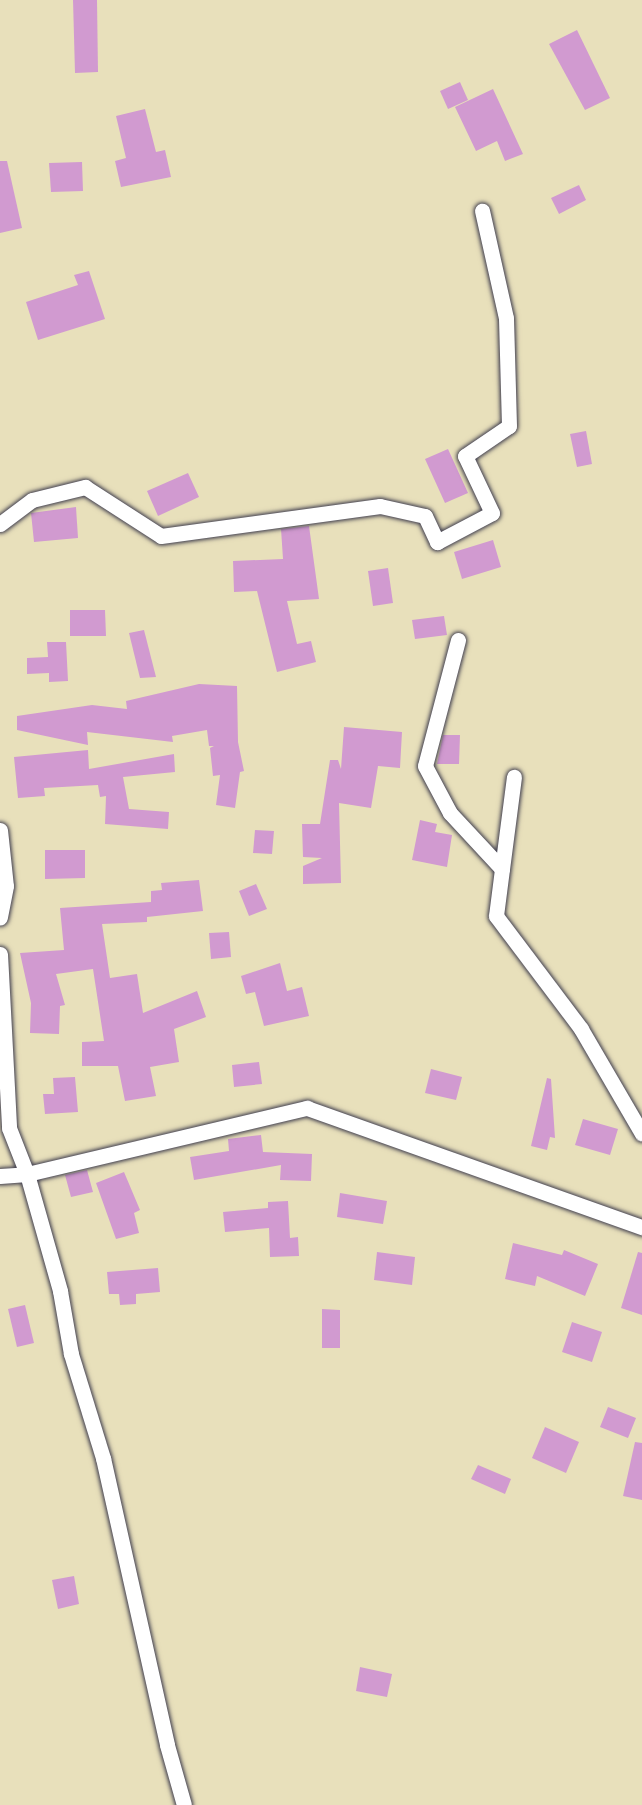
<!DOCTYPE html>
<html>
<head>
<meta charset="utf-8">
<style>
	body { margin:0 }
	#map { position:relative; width:642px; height:1805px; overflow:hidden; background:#e8e0bb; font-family:Vollkorn,serif }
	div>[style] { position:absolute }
	.building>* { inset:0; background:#d19ad0 }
	.roads { filter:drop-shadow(0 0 2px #403e4e) drop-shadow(0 0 2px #403e4e) }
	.street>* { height:15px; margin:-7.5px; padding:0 7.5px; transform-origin:7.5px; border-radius:7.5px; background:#fff }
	span { translate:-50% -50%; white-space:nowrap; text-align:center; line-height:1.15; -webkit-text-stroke:5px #fcf5e5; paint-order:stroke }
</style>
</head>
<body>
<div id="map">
	<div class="building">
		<i style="clip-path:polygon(73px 0,97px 0,98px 72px,75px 73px)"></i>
		<i style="clip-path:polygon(577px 30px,610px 98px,585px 110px,549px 44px)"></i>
		<i style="clip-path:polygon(460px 82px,468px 100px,448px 109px,440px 91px)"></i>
		<i style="clip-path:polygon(493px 89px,523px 154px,505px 161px,497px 141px,476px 151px,455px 107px)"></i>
		<i style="clip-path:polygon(145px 109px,156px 152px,165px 150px,171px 177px,121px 187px,115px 161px,126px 158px,116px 116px)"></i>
		<i style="clip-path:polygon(0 161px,7px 161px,22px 228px,0 233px)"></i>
		<i style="clip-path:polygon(82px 162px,83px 191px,51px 192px,49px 163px)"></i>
		<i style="clip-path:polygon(579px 185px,586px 200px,559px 214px,551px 198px)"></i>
		<i style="clip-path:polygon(89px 271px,105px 319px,38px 340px,26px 302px,78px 285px,74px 275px)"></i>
		<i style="clip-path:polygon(586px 431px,592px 464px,577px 467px,570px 434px)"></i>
		<i style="clip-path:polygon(448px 449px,468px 493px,445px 503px,425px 459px)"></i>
		<i style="clip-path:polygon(188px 473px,199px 497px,158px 516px,147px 491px)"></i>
		<i style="clip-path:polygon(76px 507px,78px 538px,34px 542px,31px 513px)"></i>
		<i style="clip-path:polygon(309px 526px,319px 599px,287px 601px,297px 644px,311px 641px,316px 662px,277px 672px,257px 591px,234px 592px,233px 561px,283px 559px,281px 529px)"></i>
		<i style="clip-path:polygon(493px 540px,501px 567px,462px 579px,454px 552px)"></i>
		<i style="clip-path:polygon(388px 568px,393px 603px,373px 606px,368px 571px)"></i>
		<i style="clip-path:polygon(70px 610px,105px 610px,106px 636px,70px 636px)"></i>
		<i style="clip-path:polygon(444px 616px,447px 635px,415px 639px,412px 620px)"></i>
		<i style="clip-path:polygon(144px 630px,156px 677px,140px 678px,129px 633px)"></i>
		<i style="clip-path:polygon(47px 642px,66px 642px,68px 681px,49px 682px,49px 673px,27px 674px,27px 658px,48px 657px)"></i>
		<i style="clip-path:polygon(199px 684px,237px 686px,238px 742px,244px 771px,240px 772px,235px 808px,216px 805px,220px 775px,213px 776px,210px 748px,214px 746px,209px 746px,207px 730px,172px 736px,173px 742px,87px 732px,88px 745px,17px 730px,17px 716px,92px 705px,127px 709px,126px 701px)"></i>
		<i style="clip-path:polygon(344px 727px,402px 732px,400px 768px,378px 766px,371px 808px,339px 803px,341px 883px,303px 884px,303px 866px,322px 858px,303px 857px,302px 824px,320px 824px,330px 760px,338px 760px,341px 769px)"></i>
		<i style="clip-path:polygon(443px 735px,460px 735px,459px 764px,437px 764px)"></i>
		<i style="clip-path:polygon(88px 750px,89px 769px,174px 754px,175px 772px,123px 777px,129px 809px,169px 812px,168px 829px,105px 824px,106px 796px,100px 797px,98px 785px,44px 788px,45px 796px,18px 798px,14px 757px)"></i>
		<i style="clip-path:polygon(420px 820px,437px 824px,435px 832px,452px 835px,447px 867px,412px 860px)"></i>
		<i style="clip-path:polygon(255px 830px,274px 831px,272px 854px,253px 853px)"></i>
		<i style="clip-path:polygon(45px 850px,85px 850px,85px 878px,45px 879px)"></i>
		<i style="clip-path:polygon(199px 880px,203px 911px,147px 917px,147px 922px,102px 924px,110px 978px,137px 974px,143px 1013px,197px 991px,206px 1017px,174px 1029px,179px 1062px,150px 1067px,156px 1096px,125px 1101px,118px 1066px,82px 1066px,82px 1042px,104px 1041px,93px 969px,56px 974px,65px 1005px,60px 1006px,59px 1034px,30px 1033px,31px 1003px,20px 953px,64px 950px,60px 908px,151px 902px,151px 891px,162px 890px,161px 883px)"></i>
		<i style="clip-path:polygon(256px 884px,267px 909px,249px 916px,239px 891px)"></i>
		<i style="clip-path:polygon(229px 932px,231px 957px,211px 959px,209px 933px)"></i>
		<i style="clip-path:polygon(280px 963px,287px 991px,302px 987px,309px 1016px,264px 1026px,255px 992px,246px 994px,241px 976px)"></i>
		<i style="clip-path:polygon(259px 1062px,262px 1084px,234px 1087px,232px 1065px)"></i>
		<i style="clip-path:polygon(431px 1069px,462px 1077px,456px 1100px,425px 1093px)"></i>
		<i style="clip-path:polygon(75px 1077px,78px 1112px,45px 1114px,43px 1094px,54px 1094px,53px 1078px)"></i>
		<i style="clip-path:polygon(547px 1078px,551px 1079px,555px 1138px,550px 1137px,547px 1150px,531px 1146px)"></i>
		<i style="clip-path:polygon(583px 1119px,618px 1129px,610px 1155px,575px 1145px)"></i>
		<i style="clip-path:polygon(261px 1135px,263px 1152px,312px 1154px,311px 1181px,280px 1180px,281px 1165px,194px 1180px,190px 1157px,229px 1151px,228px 1139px)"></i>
		<i style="clip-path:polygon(87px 1170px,93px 1192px,71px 1197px,65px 1175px)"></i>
		<i style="clip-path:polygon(124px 1172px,140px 1210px,134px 1213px,139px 1233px,116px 1239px,96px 1183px)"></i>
		<i style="clip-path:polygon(340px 1193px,387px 1201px,383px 1224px,337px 1217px)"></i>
		<i style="clip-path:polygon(288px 1201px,290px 1238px,298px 1237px,299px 1256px,270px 1257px,269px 1228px,225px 1232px,223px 1212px,268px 1208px,268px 1202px)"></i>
		<i style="clip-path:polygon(513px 1243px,562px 1255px,564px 1250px,598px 1264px,585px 1296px,537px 1276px,535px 1286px,505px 1279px)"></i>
		<i style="clip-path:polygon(377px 1252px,415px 1257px,412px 1285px,374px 1280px)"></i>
		<i style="clip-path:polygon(638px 1252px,642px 1253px,642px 1315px,621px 1308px)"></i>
		<i style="clip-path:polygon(158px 1268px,160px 1292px,136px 1294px,136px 1304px,120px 1305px,119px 1294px,109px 1294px,107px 1272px)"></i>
		<i style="clip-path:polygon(25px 1305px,34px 1343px,17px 1347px,8px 1309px)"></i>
		<i style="clip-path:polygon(322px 1309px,340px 1310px,340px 1348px,322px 1348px)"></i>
		<i style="clip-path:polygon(572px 1322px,602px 1332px,592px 1362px,562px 1352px)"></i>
		<i style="clip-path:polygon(608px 1407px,636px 1418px,628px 1438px,600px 1427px)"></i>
		<i style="clip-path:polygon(545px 1427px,579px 1442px,566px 1473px,532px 1458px)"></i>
		<i style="clip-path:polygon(635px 1442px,642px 1443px,642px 1500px,623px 1496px)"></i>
		<i style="clip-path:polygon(478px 1465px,511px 1479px,505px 1494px,471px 1479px)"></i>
		<i style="clip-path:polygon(74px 1576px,79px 1604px,58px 1609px,52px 1580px)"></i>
		<i style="clip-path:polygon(360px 1667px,392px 1674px,387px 1697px,356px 1691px)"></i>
	</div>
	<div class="roads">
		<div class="street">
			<i style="left:0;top:524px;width:40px;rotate:-37deg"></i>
			<i style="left:32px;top:500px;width:55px;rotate:-13.8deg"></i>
			<i style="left:85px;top:487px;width:90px;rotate:32.8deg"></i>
			<i style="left:161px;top:536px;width:221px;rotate:-7.8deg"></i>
			<i style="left:380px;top:506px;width:46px;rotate:12.5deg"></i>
			<i style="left:425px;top:516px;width:29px;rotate:65deg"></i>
			<i style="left:437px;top:542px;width:62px;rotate:-27.8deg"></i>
			<i style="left:492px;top:513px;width:63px;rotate:-115.3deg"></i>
			<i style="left:465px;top:456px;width:53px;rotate:-34.3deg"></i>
			<i style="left:509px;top:426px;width:108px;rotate:-91.6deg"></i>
			<i style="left:506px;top:318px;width:110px;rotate:-102.6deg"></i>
			<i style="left:458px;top:640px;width:130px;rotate:104.7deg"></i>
			<i style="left:425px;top:766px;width:53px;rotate:62deg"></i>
			<i style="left:450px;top:813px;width:76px;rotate:47.1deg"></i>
			<i style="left:502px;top:869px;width:47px;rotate:97.3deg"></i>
			<i style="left:496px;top:916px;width:141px;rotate:53deg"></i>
			<i style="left:581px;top:1029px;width:121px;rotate:59.8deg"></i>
			<i style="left:0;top:830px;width:56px;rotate:83.9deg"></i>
			<i style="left:6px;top:886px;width:32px;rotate:101deg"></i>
			<i style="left:502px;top:869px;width:93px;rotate:-82.6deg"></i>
			<i style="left:0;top:954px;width:174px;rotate:87deg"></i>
			<i style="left:9px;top:1128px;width:49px;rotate:68.6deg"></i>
			<i style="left:27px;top:1174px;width:122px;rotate:74.2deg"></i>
			<i style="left:60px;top:1291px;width:64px;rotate:80.1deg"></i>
			<i style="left:71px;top:1354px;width:109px;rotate:72.9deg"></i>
			<i style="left:103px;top:1458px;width:294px;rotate:77.4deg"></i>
			<i style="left:167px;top:1745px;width:62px;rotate:74.2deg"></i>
			<i style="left:0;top:1176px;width:27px;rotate:-4deg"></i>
			<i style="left:27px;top:1174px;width:288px;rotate:-13.3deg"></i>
			<i style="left:307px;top:1108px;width:356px;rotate:19.6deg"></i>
		</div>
	</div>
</div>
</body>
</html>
